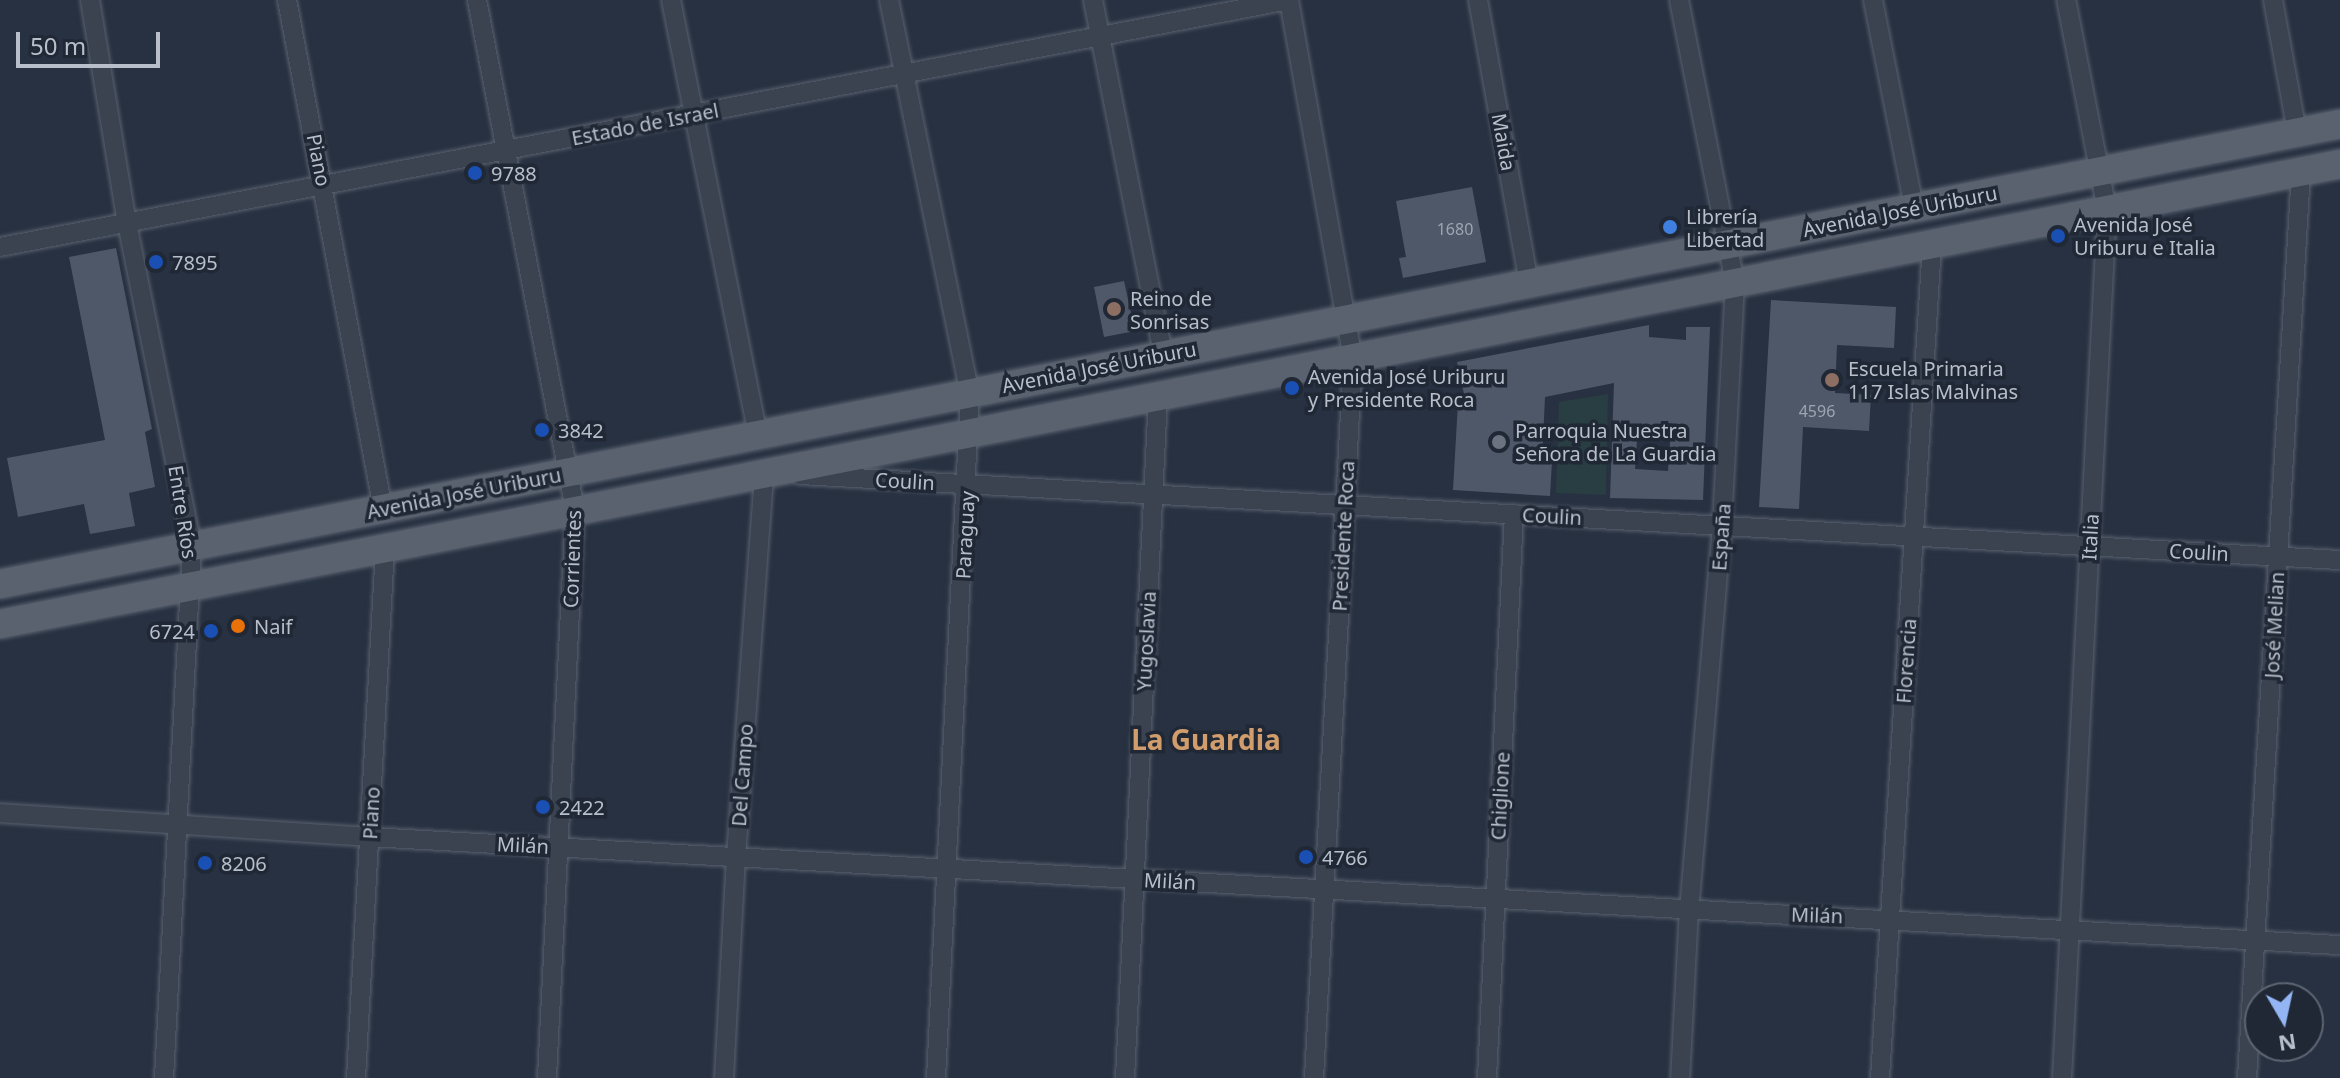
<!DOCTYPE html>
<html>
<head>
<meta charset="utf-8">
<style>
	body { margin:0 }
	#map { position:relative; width:2340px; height:1078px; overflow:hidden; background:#273141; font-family:"Noto Sans",sans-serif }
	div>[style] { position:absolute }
	.green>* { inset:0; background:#293e42 }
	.building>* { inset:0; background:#4e5869 }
	.roads { filter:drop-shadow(0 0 2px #59616e) drop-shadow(0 0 2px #59616e) }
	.street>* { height:18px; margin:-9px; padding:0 9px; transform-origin:9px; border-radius:9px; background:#3b4350 }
	.primary>* { height:28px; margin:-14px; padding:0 14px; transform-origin:14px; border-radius:14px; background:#5a6270 }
	.dots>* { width:22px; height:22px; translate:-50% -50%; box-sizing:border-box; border:4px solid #202836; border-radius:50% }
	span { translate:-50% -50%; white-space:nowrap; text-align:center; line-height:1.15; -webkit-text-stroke:7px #202836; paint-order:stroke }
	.number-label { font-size:16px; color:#9ea5b2 }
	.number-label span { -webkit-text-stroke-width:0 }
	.street-label { font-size:20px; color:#b8bfcb }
	.poi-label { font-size:20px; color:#b8bfcb }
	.left { translate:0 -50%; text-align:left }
	.right { translate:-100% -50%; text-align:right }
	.district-label { font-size:28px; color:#d19d6c; font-weight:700 }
	.north { position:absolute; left:2244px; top:982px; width:80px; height:80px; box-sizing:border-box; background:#202836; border:2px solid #5d6472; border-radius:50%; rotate:171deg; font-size:22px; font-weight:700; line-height:32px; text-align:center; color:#b8bfcb }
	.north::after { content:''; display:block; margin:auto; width:28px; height:36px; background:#94b5f4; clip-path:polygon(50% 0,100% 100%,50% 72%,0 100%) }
	.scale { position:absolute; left:16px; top:32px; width:144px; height:36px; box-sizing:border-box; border:4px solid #b8bfcb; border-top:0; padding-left:10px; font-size:24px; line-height:28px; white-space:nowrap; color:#b8bfcb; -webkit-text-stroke:6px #202836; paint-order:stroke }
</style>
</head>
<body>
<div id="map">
	<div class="green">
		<i style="clip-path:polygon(1608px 394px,1606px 495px,1556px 493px,1559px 402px)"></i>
	</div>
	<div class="building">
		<i style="clip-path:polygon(1472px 187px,1486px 262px,1403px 278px,1399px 258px,1406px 257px,1396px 201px)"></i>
		<i style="clip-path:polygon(116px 248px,152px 429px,145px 432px,155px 487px,129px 493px,135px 526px,90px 534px,84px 504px,18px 517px,7px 458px,105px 440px,69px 257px)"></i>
		<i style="clip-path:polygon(1124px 281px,1135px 331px,1104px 337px,1094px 287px)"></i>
		<i style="clip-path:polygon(1771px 300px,1896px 307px,1894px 348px,1837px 345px,1835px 393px,1871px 395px,1869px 431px,1803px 427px,1799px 509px,1759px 507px)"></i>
		<i style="clip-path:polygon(evenodd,1649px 325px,1649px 337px,1686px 340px,1686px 327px,1710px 327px,1703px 500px,1610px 498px,1614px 383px,1545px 397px,1542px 460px,1552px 461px,1550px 496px,1453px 490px,1458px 402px,1466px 403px,1457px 362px,1649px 325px,1638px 426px,1671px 428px,1668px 471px,1635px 469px,1638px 426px)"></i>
	</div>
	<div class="roads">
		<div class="street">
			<i style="left:90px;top:0;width:226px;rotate:80.6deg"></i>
			<i style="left:127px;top:223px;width:329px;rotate:78.6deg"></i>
			<i style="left:192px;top:546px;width:533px;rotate:93.01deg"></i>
			<i style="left:287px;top:0;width:518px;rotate:79.32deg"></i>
			<i style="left:477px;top:0;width:518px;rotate:79.1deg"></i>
			<i style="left:575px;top:509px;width:570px;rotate:92.82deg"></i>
			<i style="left:671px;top:0;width:444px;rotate:78.7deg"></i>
			<i style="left:889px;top:0;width:401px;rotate:78.4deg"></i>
			<i style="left:970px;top:393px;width:686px;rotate:92.84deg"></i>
			<i style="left:1093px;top:0;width:361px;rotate:78.8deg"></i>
			<i style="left:1289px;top:0;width:364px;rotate:79.9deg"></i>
			<i style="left:1353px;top:358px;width:721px;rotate:93.1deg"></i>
			<i style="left:1478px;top:0;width:288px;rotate:79.8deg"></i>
			<i style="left:1679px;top:0;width:289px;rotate:78.8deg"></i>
			<i style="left:1735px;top:284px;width:242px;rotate:93.1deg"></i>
			<i style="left:1722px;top:526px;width:384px;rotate:94.9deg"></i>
			<i style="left:1689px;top:909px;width:169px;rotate:93deg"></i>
			<i style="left:1873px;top:0;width:212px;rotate:78.8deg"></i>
			<i style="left:2273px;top:0;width:134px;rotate:79.7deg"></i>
			<i style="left:0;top:247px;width:1312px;rotate:-10.85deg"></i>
			<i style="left:800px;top:475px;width:1542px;rotate:3.16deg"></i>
			<i style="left:0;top:813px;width:370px;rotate:3.7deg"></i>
			<i style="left:369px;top:837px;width:1974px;rotate:3.14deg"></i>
			<i style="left:356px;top:1078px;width:532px;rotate:-86.87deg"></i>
			<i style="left:724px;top:1078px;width:221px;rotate:-86.9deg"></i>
			<i style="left:736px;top:857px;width:385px;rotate:-85.8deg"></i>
			<i style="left:764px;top:473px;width:7px"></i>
			<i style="left:1125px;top:1078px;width:683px;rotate:-87.23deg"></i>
			<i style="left:1487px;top:1078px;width:565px;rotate:-87.26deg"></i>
			<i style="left:1880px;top:1078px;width:835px;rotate:-86.43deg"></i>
			<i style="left:2062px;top:1078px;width:869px;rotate:-87.03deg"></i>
			<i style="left:2107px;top:210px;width:214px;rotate:-101deg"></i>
			<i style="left:2247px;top:1078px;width:908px;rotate:-86.59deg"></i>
		</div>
		<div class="primary">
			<i style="left:0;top:584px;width:2385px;rotate:-11.12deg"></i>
			<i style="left:0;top:624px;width:2385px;rotate:-11.12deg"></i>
		</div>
	</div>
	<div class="dots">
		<i style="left:475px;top:173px;background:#1a4fb4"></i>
		<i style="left:1670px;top:227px;background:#3f7fe0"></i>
		<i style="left:2058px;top:236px;background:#1a4fb4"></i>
		<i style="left:156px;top:262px;background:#1a4fb4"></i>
		<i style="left:1114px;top:309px;background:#8d6e63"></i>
		<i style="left:1832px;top:380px;background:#8d6e63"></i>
		<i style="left:1292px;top:388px;background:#1a4fb4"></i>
		<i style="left:542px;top:430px;background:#1a4fb4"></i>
		<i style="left:1499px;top:442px;background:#6b7280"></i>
		<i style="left:238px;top:626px;background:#e8710a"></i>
		<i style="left:211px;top:631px;background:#1a4fb4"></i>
		<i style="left:543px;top:807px;background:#1a4fb4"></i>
		<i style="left:1306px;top:857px;background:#1a4fb4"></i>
		<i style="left:205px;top:863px;background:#1a4fb4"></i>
	</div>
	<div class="number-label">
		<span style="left:1455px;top:229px">1680</span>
		<span style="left:1817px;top:411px">4596</span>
	</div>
	<div class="street-label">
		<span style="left:645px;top:124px;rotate:-11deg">Estado de Israel</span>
		<span style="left:1504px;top:142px;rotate:80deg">Maida</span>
		<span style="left:319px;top:160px;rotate:79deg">Piano</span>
		<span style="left:1900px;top:211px;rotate:-11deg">Avenida José Uriburu</span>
		<span style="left:1099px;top:367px;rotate:-11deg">Avenida José Uriburu</span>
		<span style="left:905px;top:481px;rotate:3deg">Coulin</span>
		<span style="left:464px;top:493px;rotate:-11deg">Avenida José Uriburu</span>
		<span style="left:183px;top:512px;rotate:81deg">Entre Ríos</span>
		<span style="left:1552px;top:516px;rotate:3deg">Coulin</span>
		<span style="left:965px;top:535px;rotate:-87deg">Paraguay</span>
		<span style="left:1343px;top:536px;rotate:-87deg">Presidente Roca</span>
		<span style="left:1721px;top:537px;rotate:-86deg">España</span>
		<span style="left:2090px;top:537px;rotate:-87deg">Italia</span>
		<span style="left:2199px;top:552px;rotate:3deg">Coulin</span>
		<span style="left:572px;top:559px;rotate:-88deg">Corrientes</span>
		<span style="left:2274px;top:625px;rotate:-87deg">José Melian</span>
		<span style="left:1146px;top:641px;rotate:-87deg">Yugoslavia</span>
		<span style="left:1906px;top:661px;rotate:-86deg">Florencia</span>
		<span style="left:742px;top:775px;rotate:-86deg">Del Campo</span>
		<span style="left:1500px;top:796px;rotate:-87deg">Chiglione</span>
		<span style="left:371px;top:813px;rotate:-87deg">Piano</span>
		<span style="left:523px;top:845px;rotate:3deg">Milán</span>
		<span style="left:1170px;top:881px;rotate:3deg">Milán</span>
		<span style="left:1817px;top:915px;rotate:2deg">Milán</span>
	</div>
	<div class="poi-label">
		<span class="left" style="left:491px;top:173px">9788</span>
		<span class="left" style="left:1686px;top:228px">Librería<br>Libertad</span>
		<span class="left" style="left:2074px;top:236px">Avenida José<br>Uriburu e Italia</span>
		<span class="left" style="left:172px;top:262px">7895</span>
		<span class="left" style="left:1130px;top:310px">Reino de<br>Sonrisas</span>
		<span class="left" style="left:1848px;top:380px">Escuela Primaria<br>117 Islas Malvinas</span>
		<span class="left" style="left:1308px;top:388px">Avenida José Uriburu<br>y Presidente Roca</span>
		<span class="left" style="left:558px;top:430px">3842</span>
		<span class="left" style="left:1515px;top:442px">Parroquia Nuestra<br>Señora de La Guardia</span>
		<span class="left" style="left:254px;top:626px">Naif</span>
		<span class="right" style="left:195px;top:631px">6724</span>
		<span class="left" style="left:559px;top:807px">2422</span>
		<span class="left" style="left:1322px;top:857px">4766</span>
		<span class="left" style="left:221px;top:863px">8206</span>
	</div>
	<div class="district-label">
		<span style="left:1206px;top:739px">La Guardia</span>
	</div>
	<div class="north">N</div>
	<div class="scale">50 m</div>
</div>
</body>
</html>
